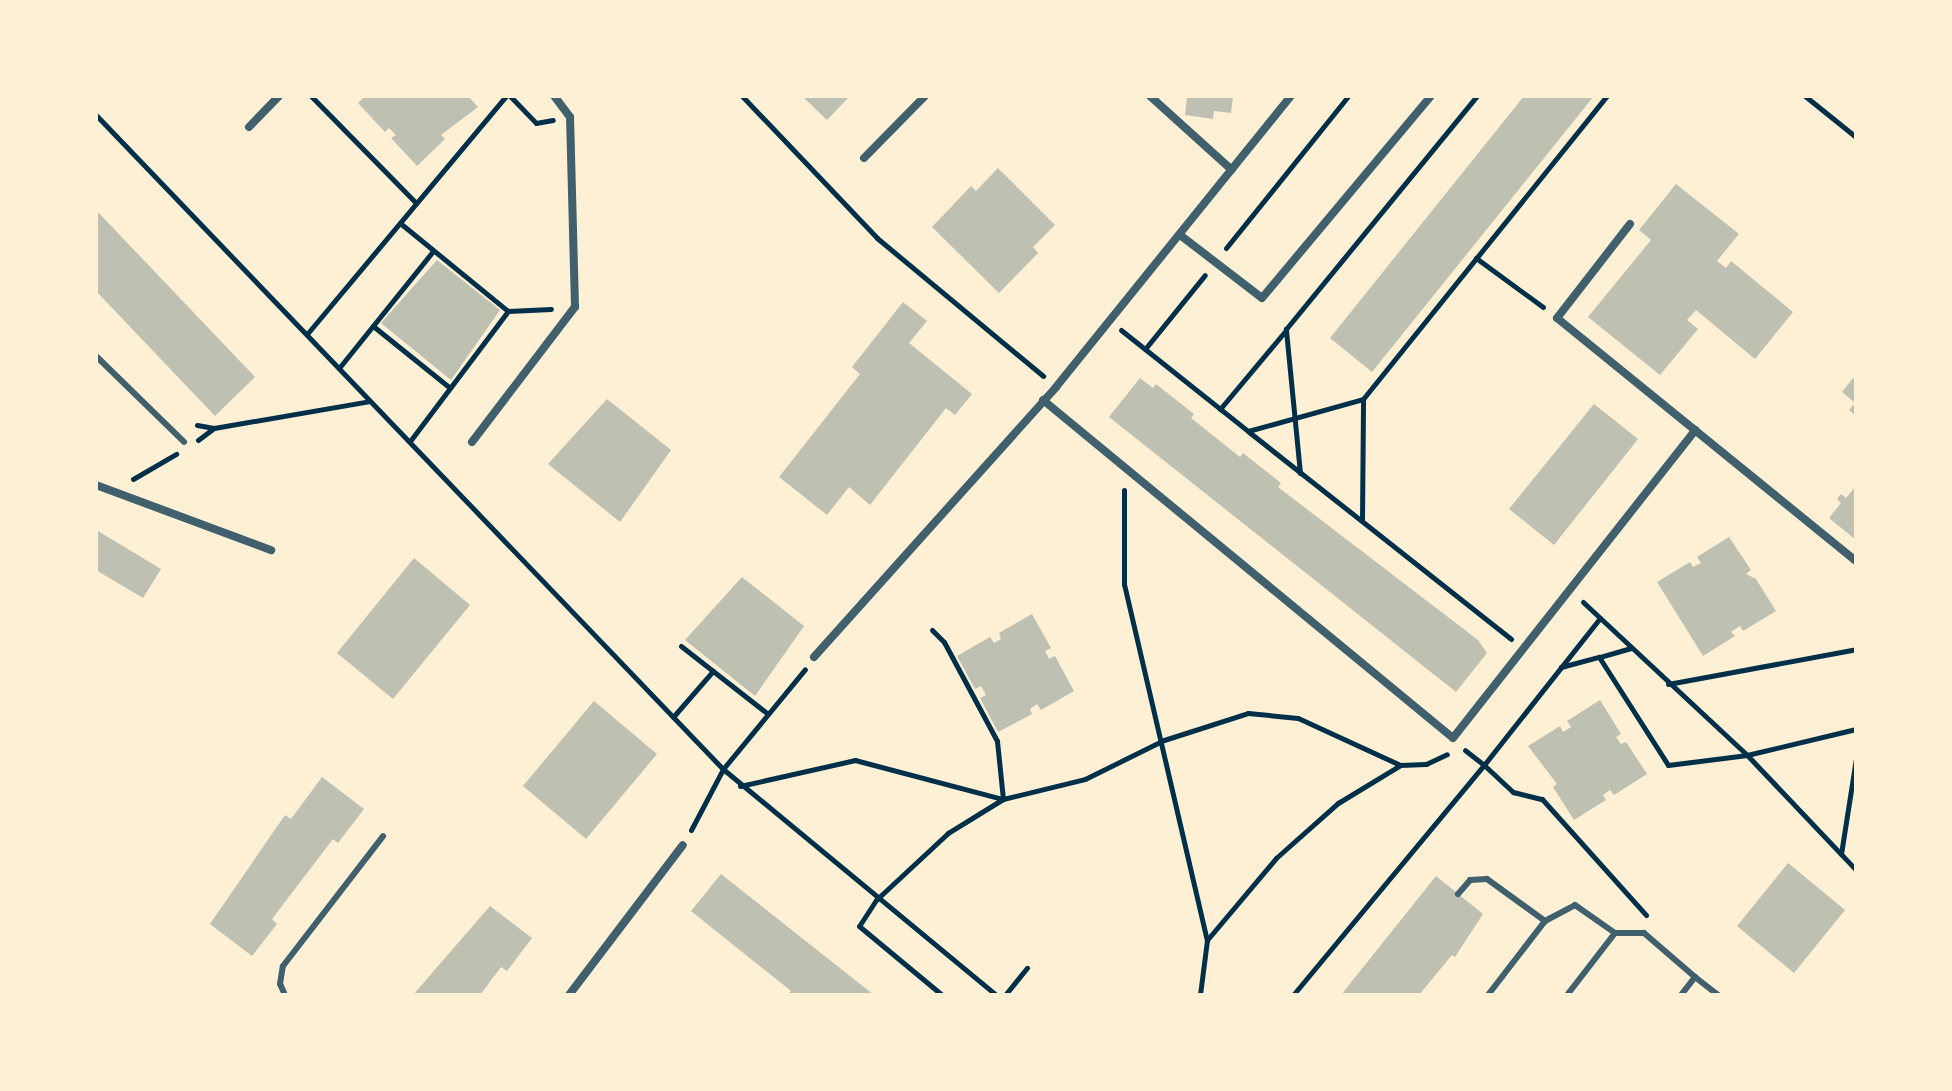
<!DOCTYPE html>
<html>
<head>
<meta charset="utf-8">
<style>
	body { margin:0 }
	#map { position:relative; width:1952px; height:1091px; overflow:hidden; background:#fdf0d5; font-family:Literata,serif }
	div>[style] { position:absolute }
	.building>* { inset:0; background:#bec0b2 }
	.path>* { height:5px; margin:-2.5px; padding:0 2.5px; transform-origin:2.5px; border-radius:2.5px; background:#003049 }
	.service>* { height:6px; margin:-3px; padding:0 3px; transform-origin:3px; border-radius:3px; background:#3f606c }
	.minor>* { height:8px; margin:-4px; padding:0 4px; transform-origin:4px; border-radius:4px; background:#3f606c }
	span { translate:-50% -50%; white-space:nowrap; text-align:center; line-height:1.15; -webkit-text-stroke:6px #fdf0d5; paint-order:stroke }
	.frame { position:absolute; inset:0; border:98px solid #fdf0d5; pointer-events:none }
</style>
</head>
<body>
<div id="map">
	<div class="building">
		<i style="clip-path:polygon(365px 96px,468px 96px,478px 107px,441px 135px,445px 139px,417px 166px,391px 138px,396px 135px,389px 128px,385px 132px,358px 103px)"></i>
		<i style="clip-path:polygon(802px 96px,850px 96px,827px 120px)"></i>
		<i style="clip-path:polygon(1187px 96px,1233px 96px,1231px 113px,1214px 111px,1213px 119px,1185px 115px)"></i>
		<i style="clip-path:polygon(1524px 96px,1594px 96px,1372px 372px,1330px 338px)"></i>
		<i style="clip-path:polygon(998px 168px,1055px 225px,1033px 247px,1038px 253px,999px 293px,932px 227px,971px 186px,976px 191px)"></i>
		<i style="clip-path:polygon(1676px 184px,1739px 234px,1717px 261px,1726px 268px,1731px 261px,1793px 312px,1755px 359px,1696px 310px,1687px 320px,1698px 329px,1660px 375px,1588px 317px,1651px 240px,1639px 230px)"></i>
		<i style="clip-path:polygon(96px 210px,255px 377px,215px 416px,96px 291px)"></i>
		<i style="clip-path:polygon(437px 260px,500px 310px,451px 380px,381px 323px)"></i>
		<i style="clip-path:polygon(903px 302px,927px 321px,909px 343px,972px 394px,955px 415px,946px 408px,870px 505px,849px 487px,827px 515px,779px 477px,860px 374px,852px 367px)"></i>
		<i style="clip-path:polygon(1140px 378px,1153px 388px,1156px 384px,1194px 414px,1191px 418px,1240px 457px,1243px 453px,1281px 483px,1278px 487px,1478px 640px,1487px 653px,1456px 692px,1109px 417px)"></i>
		<i style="clip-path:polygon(1853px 378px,1856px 380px,1856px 416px,1849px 410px,1855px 403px,1842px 392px)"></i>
		<i style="clip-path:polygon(607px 399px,671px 450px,620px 522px,548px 464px)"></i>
		<i style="clip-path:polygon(1594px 404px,1638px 439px,1554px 545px,1509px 509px)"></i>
		<i style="clip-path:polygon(1856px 486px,1856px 540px,1829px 518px,1841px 503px,1837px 499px,1841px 494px,1846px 498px)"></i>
		<i style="clip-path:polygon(98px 531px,161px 569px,143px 598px,96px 570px)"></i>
		<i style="clip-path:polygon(1729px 537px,1751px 570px,1746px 574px,1756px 579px,1776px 611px,1743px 631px,1740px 626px,1731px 632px,1735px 636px,1703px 656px,1657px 582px,1690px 562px,1693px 567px,1701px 563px,1697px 557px)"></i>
		<i style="clip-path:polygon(414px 558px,470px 605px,393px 699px,337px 653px)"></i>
		<i style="clip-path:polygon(742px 577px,804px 626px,755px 696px,685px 640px)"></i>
		<i style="clip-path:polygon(1032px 614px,1051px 648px,1045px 651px,1049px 659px,1055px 656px,1074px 691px,1041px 710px,1037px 704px,1030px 709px,1032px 714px,998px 732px,980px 698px,986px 695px,981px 686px,975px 689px,957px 656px,990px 637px,994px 643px,1001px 639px,999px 633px)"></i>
		<i style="clip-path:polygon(1600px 700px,1621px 734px,1616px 737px,1621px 744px,1626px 742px,1647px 774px,1614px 795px,1610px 790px,1603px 795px,1606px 800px,1574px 820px,1553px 787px,1557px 784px,1528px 746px,1560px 726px,1563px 732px,1571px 727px,1567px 721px)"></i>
		<i style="clip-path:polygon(594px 701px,657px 754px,586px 839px,523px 786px)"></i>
		<i style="clip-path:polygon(322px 777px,364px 809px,338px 843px,333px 839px,272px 919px,277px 924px,252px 956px,210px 924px,285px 815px,291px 819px)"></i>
		<i style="clip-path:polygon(1788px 863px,1845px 910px,1794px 973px,1737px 926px)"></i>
		<i style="clip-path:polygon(721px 874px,874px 995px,787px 995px,791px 991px,691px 911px)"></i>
		<i style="clip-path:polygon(1436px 876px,1483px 914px,1455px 957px,1452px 955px,1419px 995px,1341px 995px)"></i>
		<i style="clip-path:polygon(490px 906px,532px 938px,507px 971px,501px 967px,480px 995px,413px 995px)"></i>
	</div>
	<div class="path">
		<i style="left:311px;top:96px;width:150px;rotate:45.5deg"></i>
		<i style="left:510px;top:96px;width:37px;rotate:46deg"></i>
		<i style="left:536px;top:123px;width:17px;rotate:-10deg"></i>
		<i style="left:742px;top:96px;width:196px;rotate:46.4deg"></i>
		<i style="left:877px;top:238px;width:216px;rotate:39.7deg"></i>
		<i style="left:1805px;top:96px;width:65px;rotate:38.8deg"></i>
		<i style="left:96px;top:115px;width:906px;rotate:46.21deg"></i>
		<i style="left:723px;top:769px;width:354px;rotate:39.6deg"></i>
		<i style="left:400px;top:223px;width:139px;rotate:39.2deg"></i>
		<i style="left:508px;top:311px;width:163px;rotate:127deg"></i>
		<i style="left:1226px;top:248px;width:195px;rotate:-51.2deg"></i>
		<i style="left:1476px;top:258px;width:83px;rotate:36.2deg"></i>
		<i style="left:508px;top:311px;width:43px;rotate:-2.7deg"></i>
		<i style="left:373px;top:326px;width:99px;rotate:38.8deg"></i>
		<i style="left:1121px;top:330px;width:162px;rotate:38.5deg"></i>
		<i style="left:1248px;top:431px;width:119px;rotate:-15.5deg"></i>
		<i style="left:1363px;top:399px;width:389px;rotate:-51.2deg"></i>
		<i style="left:307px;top:334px;width:310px;rotate:-50.1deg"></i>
		<i style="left:1145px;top:349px;width:95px;rotate:-51deg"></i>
		<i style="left:339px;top:368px;width:150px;rotate:-51.2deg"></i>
		<i style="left:1220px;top:409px;width:103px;rotate:-50.1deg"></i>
		<i style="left:197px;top:425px;width:17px;rotate:10deg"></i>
		<i style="left:1249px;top:432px;width:334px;rotate:38.3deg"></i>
		<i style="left:198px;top:440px;width:20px;rotate:-37deg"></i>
		<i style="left:214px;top:428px;width:158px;rotate:-9.8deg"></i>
		<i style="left:1300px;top:473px;width:145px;rotate:-95.6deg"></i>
		<i style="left:1286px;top:329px;width:301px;rotate:-50.7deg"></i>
		<i style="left:133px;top:479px;width:50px;rotate:-30.2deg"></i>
		<i style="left:1124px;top:490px;width:94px;rotate:90deg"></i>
		<i style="left:1124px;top:584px;width:366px;rotate:76.9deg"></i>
		<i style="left:1207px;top:940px;width:55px;rotate:97.3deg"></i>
		<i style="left:1362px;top:520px;width:121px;rotate:-89.5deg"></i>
		<i style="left:1583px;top:602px;width:224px;rotate:43deg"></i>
		<i style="left:1747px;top:755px;width:158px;rotate:46.5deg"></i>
		<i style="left:1600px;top:618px;width:187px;rotate:128.3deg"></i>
		<i style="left:1484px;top:765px;width:40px;rotate:43deg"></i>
		<i style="left:1513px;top:792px;width:30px;rotate:14deg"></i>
		<i style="left:1542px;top:799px;width:156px;rotate:48.1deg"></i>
		<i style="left:932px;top:630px;width:17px;rotate:45deg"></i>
		<i style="left:944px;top:642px;width:112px;rotate:61.8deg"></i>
		<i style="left:997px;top:741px;width:58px;rotate:84.1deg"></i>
		<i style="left:1003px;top:799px;width:65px;rotate:148.3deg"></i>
		<i style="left:948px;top:833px;width:98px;rotate:137.1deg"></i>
		<i style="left:876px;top:900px;width:31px;rotate:123deg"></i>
		<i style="left:859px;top:926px;width:108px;rotate:39.7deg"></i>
		<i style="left:681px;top:646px;width:110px;rotate:38deg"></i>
		<i style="left:1631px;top:648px;width:33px;rotate:164deg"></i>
		<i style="left:1599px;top:657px;width:128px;rotate:57.4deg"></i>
		<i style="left:1668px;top:765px;width:80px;rotate:-7.2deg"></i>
		<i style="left:1747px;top:755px;width:112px;rotate:-13.4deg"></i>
		<i style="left:1561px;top:667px;width:39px;rotate:-15deg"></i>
		<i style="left:1668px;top:684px;width:191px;rotate:-10.5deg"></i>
		<i style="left:673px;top:717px;width:61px;rotate:-49deg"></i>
		<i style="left:740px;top:786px;width:118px;rotate:-12.7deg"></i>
		<i style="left:855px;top:760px;width:153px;rotate:14.8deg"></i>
		<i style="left:1003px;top:799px;width:84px;rotate:-13.7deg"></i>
		<i style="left:1085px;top:779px;width:88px;rotate:-26.3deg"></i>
		<i style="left:1164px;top:740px;width:88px;rotate:-17.8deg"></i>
		<i style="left:1248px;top:713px;width:50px;rotate:5.7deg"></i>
		<i style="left:1298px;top:718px;width:112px;rotate:24.7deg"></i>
		<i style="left:1400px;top:765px;width:26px;rotate:-2deg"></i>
		<i style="left:1426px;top:764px;width:23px;rotate:-25deg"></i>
		<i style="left:691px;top:830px;width:69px;rotate:-62.3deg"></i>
		<i style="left:723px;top:769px;width:129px;rotate:-50.6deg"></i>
		<i style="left:1841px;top:854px;width:97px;rotate:-81.1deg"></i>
		<i style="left:1207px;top:940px;width:107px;rotate:-49.9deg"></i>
		<i style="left:1276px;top:858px;width:83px;rotate:-41.6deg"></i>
		<i style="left:1338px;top:803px;width:71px;rotate:-31.2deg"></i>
		<i style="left:1005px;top:995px;width:35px;rotate:-51deg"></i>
		<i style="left:1293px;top:995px;width:299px;rotate:-50.3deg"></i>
		<i style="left:1484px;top:765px;width:24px;rotate:-142deg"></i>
	</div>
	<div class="service">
		<i style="left:96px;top:356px;width:123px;rotate:44.3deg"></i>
		<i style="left:1458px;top:894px;width:18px;rotate:-49deg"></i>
		<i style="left:1470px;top:880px;width:17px;rotate:-3deg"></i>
		<i style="left:1487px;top:879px;width:72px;rotate:35.9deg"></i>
		<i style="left:1615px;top:933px;width:29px"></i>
		<i style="left:1644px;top:933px;width:67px;rotate:40.8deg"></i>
		<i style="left:285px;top:995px;width:12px;rotate:-114deg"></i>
		<i style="left:280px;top:984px;width:18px;rotate:-81deg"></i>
		<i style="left:283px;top:966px;width:164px;rotate:-52.4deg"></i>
		<i style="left:1488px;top:995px;width:93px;rotate:-52.4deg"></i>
		<i style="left:1545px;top:921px;width:34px;rotate:-28deg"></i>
		<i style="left:1575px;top:905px;width:49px;rotate:35deg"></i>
		<i style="left:1615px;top:933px;width:78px;rotate:127.7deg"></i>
		<i style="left:1681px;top:995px;width:23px;rotate:-52deg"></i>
		<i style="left:1695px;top:977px;width:29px;rotate:38deg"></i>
	</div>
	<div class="minor">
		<i style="left:1150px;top:96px;width:110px;rotate:42.1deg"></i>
		<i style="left:249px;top:127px;width:43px;rotate:-45.9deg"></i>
		<i style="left:864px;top:158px;width:87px;rotate:-45.5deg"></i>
		<i style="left:1630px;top:224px;width:119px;rotate:127.8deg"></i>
		<i style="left:1557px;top:318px;width:385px;rotate:39.1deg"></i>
		<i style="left:1180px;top:235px;width:103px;rotate:37.5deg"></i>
		<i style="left:1262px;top:298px;width:263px;rotate:-50.1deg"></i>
		<i style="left:1043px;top:400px;width:531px;rotate:39.5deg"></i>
		<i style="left:1453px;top:738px;width:392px;rotate:-51.8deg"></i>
		<i style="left:472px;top:442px;width:170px;rotate:-52.7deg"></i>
		<i style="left:575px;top:307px;width:190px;rotate:-91.5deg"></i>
		<i style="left:570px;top:117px;width:26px;rotate:-127deg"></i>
		<i style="left:96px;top:485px;width:187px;rotate:20.4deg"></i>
		<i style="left:814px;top:657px;width:363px;rotate:-48.1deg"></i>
		<i style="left:1056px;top:387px;width:374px;rotate:-51.1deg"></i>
		<i style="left:569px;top:995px;width:188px;rotate:-52.8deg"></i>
	</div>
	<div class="frame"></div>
</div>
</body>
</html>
